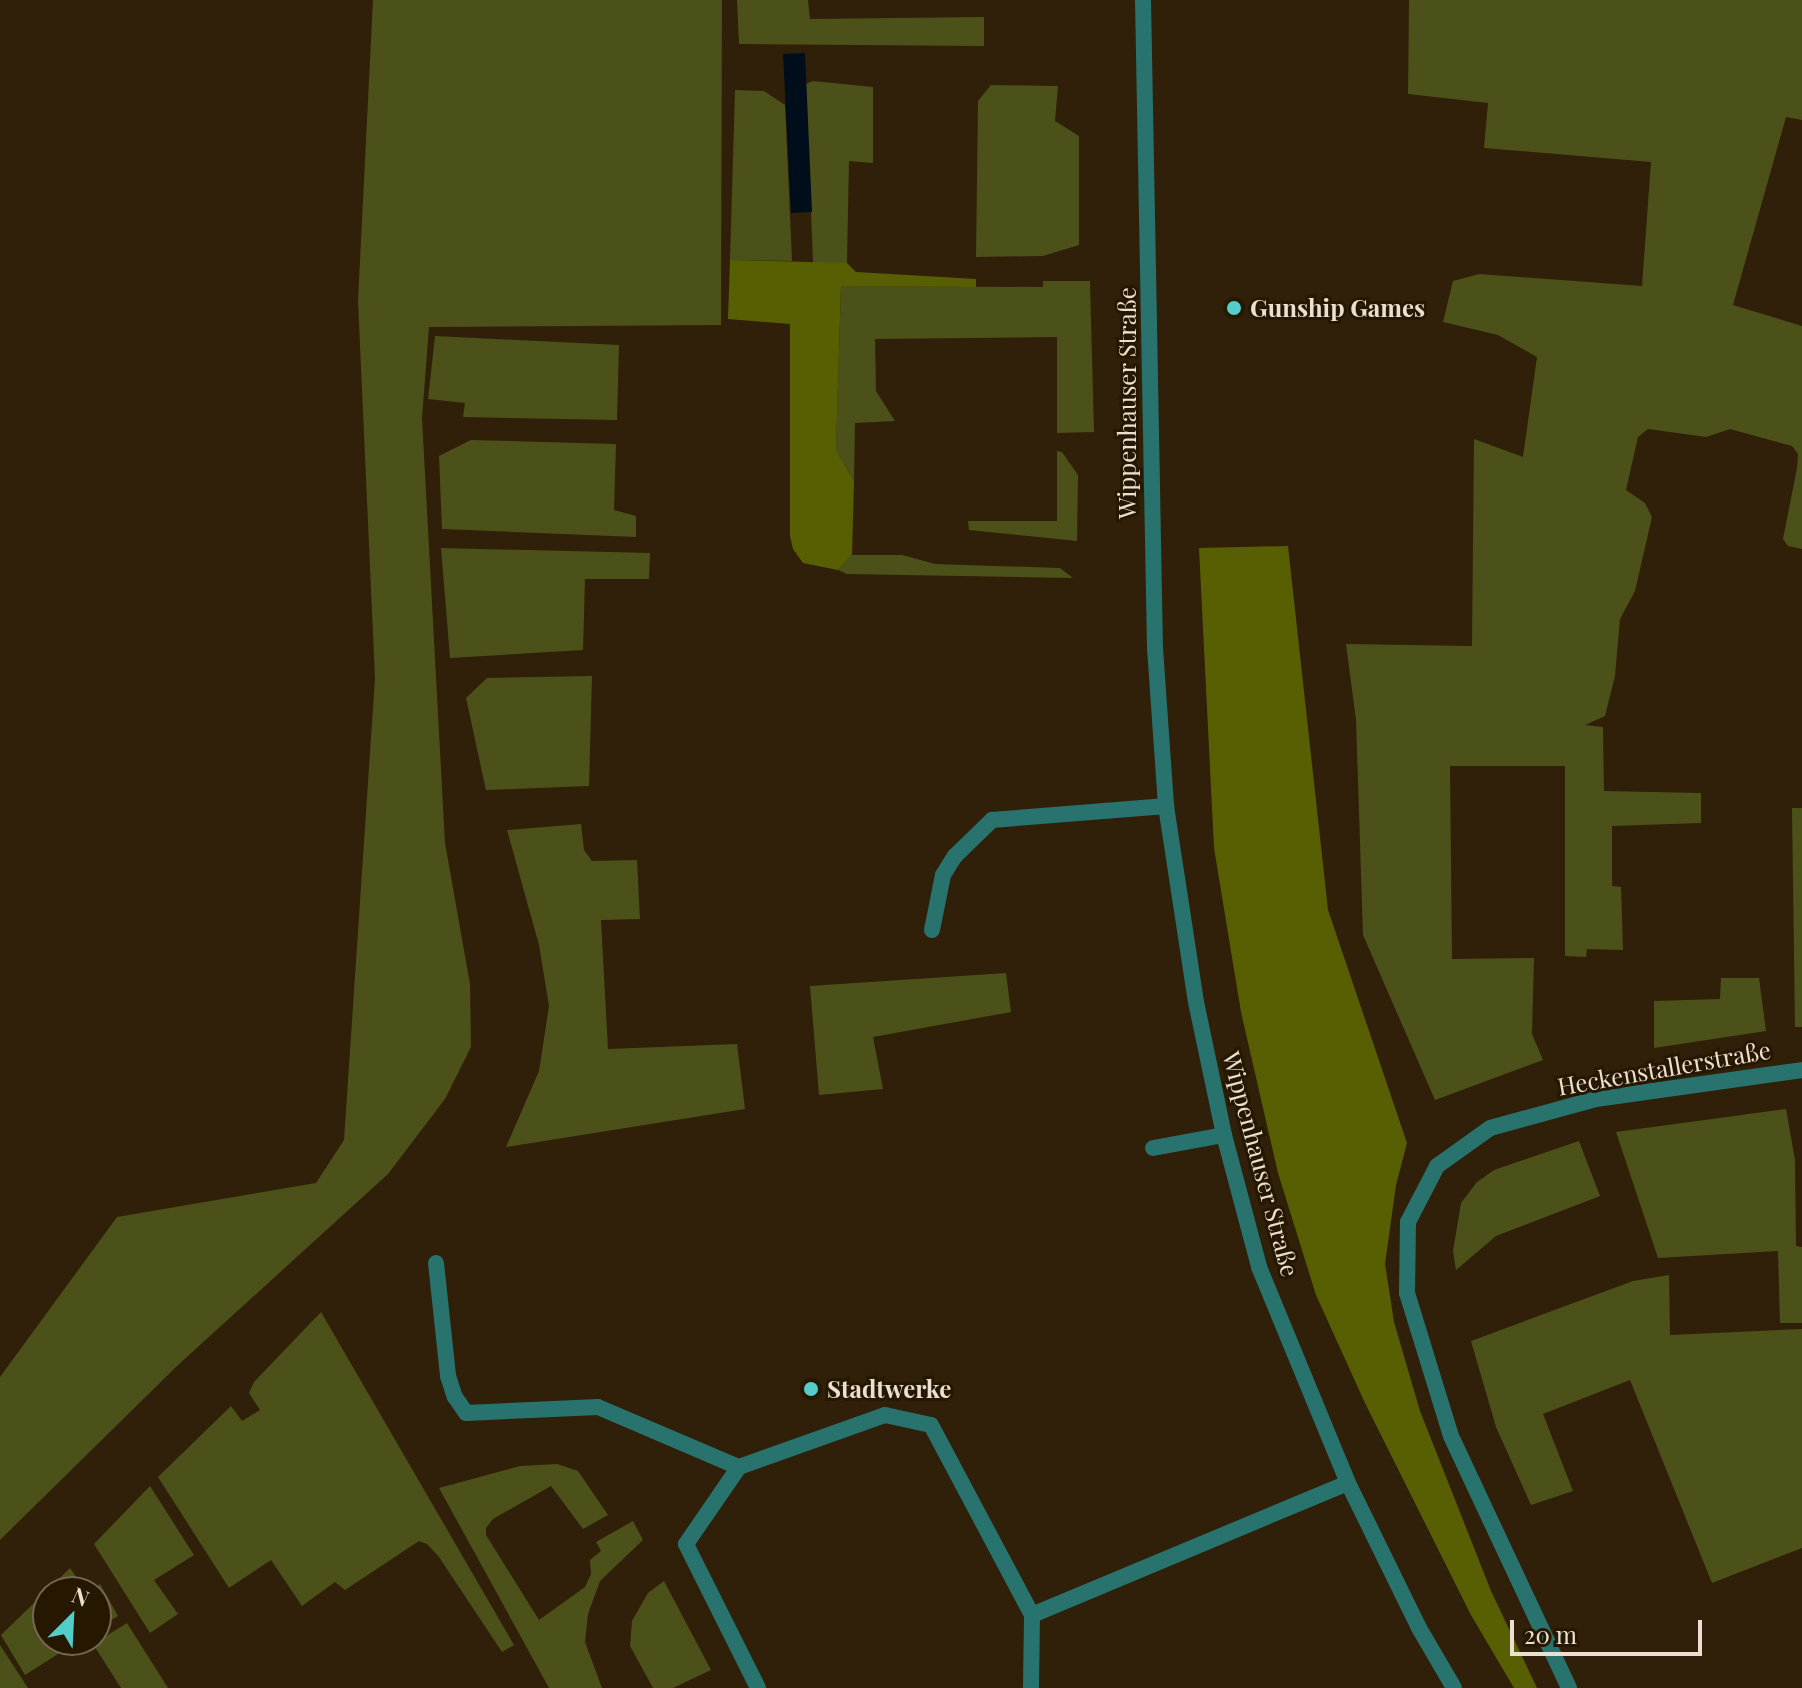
<!DOCTYPE html>
<html>
<head>
<meta charset="utf-8">
<style>
	body { margin:0 }
	#map { position:relative; width:1802px; height:1688px; overflow:hidden; background:#302009; font-family:"Playfair Display",serif }
	div>[style] { position:absolute }
	.green>* { inset:0; background:#4b5118 }
	.forest>* { inset:0; background:#585f02 }
	.water>* { inset:0; background:#000e1b }
	.service>* { height:16px; margin:-8px; padding:0 8px; transform-origin:8px; border-radius:8px; background:#28736d }
	.minor>* { height:16px; margin:-8px; padding:0 8px; transform-origin:8px; border-radius:8px; background:#28736d }
	.tertiary>* { height:16px; margin:-8px; padding:0 8px; transform-origin:8px; border-radius:8px; background:#28736d }
	.dots>* { width:22px; height:22px; translate:-50% -50%; box-sizing:border-box; border:4px solid #261701; border-radius:50% }
	span { translate:-50% -50%; white-space:nowrap; text-align:center; line-height:1.15; -webkit-text-stroke:6px #261701; paint-order:stroke }
	.poi-label { font-size:24px; color:#eadfd1; font-weight:700 }
	.left { translate:0 -50%; text-align:left }
	.street-label { font-size:24px; color:#eadfd1 }
	.north { position:absolute; left:32px; top:1576px; width:80px; height:80px; box-sizing:border-box; background:#261701; border:2px solid #746754; border-radius:50%; rotate:24deg; font-size:22px; font-weight:700; line-height:32px; text-align:center; color:#eadfd1 }
	.north::after { content:''; display:block; margin:auto; width:28px; height:36px; background:#53cdca; clip-path:polygon(50% 0,100% 100%,50% 72%,0 100%) }
	.scale { position:absolute; left:1510px; top:1620px; width:192px; height:36px; box-sizing:border-box; border:4px solid #eadfd1; border-top:0; padding-left:10px; font-size:24px; line-height:28px; white-space:nowrap; color:#eadfd1; -webkit-text-stroke:6px #261701; paint-order:stroke }
</style>
</head>
<body>
<div id="map">
	<div class="green">
		<i style="clip-path:polygon(373px 0,722px 0,721px 325px,429px 327px,422px 418px,445px 843px,470px 984px,471px 1047px,445px 1099px,388px 1174px,177px 1366px,0 1540px,0 1377px,117px 1217px,316px 1183px,344px 1140px,375px 678px,358px 301px)"></i>
		<i style="clip-path:polygon(737px 0,808px 0,810px 19px,984px 17px,984px 46px,739px 44px)"></i>
		<i style="clip-path:polygon(1409px 0,1802px 0,1802px 120px,1786px 117px,1733px 305px,1802px 326px,1802px 549px,1788px 546px,1783px 539px,1797px 468px,1798px 454px,1792px 446px,1730px 429px,1706px 437px,1648px 429px,1638px 437px,1626px 490px,1645px 503px,1652px 517px,1635px 591px,1620px 619px,1615px 676px,1605px 716px,1585px 725px,1603px 727px,1604px 791px,1701px 793px,1701px 823px,1612px 826px,1612px 886px,1621px 887px,1623px 950px,1587px 949px,1586px 957px,1565px 956px,1565px 766px,1450px 766px,1452px 959px,1534px 958px,1532px 1034px,1543px 1060px,1435px 1100px,1363px 935px,1356px 720px,1346px 644px,1472px 646px,1474px 439px,1523px 457px,1537px 357px,1498px 335px,1443px 322px,1453px 281px,1479px 274px,1642px 286px,1651px 162px,1484px 148px,1488px 103px,1408px 94px)"></i>
		<i style="clip-path:polygon(813px 81px,873px 87px,873px 163px,849px 161px,847px 263px,813px 263px,806px 84px)"></i>
		<i style="clip-path:polygon(991px 85px,1058px 86px,1055px 121px,1079px 136px,1079px 245px,1043px 256px,976px 257px,978px 101px)"></i>
		<i style="clip-path:polygon(735px 90px,764px 91px,785px 105px,792px 261px,730px 260px)"></i>
		<i style="clip-path:polygon(1043px 281px,1090px 281px,1094px 432px,1057px 433px,1057px 337px,875px 339px,876px 391px,895px 421px,855px 423px,854px 481px,836px 450px,841px 286px,1043px 287px)"></i>
		<i style="clip-path:polygon(435px 336px,619px 345px,617px 420px,463px 417px,465px 403px,428px 399px)"></i>
		<i style="clip-path:polygon(471px 440px,616px 444px,614px 510px,636px 516px,636px 537px,442px 529px,439px 456px)"></i>
		<i style="clip-path:polygon(1057px 451px,1062px 452px,1078px 475px,1077px 541px,969px 530px,968px 521px,1057px 521px)"></i>
		<i style="clip-path:polygon(441px 548px,650px 553px,649px 579px,585px 579px,583px 650px,450px 658px)"></i>
		<i style="clip-path:polygon(852px 555px,902px 555px,935px 564px,1060px 568px,1073px 578px,847px 574px,838px 570px)"></i>
		<i style="clip-path:polygon(592px 676px,589px 786px,486px 790px,466px 698px,487px 678px)"></i>
		<i style="clip-path:polygon(1792px 808px,1802px 808px,1802px 1027px,1795px 1027px)"></i>
		<i style="clip-path:polygon(581px 824px,584px 850px,592px 861px,637px 860px,640px 919px,601px 920px,608px 1049px,737px 1044px,745px 1109px,506px 1147px,539px 1071px,549px 1006px,539px 945px,507px 830px)"></i>
		<i style="clip-path:polygon(1006px 973px,1011px 1012px,873px 1037px,883px 1089px,819px 1095px,810px 986px)"></i>
		<i style="clip-path:polygon(1721px 978px,1759px 978px,1766px 1031px,1654px 1048px,1654px 1001px,1720px 999px)"></i>
		<i style="clip-path:polygon(1786px 1109px,1795px 1160px,1796px 1246px,1802px 1247px,1802px 1323px,1780px 1323px,1778px 1251px,1658px 1258px,1616px 1132px)"></i>
		<i style="clip-path:polygon(1579px 1141px,1600px 1196px,1496px 1236px,1456px 1270px,1453px 1251px,1461px 1203px,1477px 1182px,1494px 1170px)"></i>
		<i style="clip-path:polygon(1669px 1275px,1670px 1335px,1802px 1329px,1802px 1548px,1712px 1583px,1630px 1380px,1543px 1414px,1573px 1491px,1531px 1505px,1496px 1427px,1471px 1341px,1633px 1281px)"></i>
		<i style="clip-path:polygon(321px 1312px,514px 1645px,502px 1652px,439px 1557px,427px 1544px,419px 1541px,345px 1590px,335px 1582px,302px 1606px,271px 1560px,229px 1588px,158px 1477px,231px 1406px,242px 1421px,260px 1410px,249px 1393px,254px 1382px)"></i>
		<i style="clip-path:polygon(557px 1464px,578px 1471px,608px 1515px,583px 1529px,551px 1486px,493px 1519px,486px 1528px,486px 1535px,539px 1620px,585px 1587px,591px 1574px,590px 1560px,601px 1551px,596px 1542px,633px 1521px,643px 1540px,600px 1581px,588px 1614px,585px 1642px,602px 1688px,549px 1688px,439px 1488px,520px 1466px)"></i>
		<i style="clip-path:polygon(150px 1486px,194px 1555px,154px 1580px,178px 1614px,150px 1633px,94px 1544px)"></i>
		<i style="clip-path:polygon(70px 1568px,87px 1592px,48px 1592px,48px 1640px,80px 1640px,25px 1675px,1px 1635px)"></i>
		<i style="clip-path:polygon(664px 1581px,711px 1670px,673px 1688px,653px 1688px,630px 1646px,632px 1621px,648px 1593px)"></i>
		<i style="clip-path:polygon(100px 1584px,118px 1616px,96px 1630px,96px 1592px,90px 1592px)"></i>
		<i style="clip-path:polygon(127px 1623px,168px 1688px,121px 1688px,93px 1644px)"></i>
		<i style="clip-path:polygon(0 1645px,28px 1688px,0 1688px)"></i>
	</div>
	<div class="forest">
		<i style="clip-path:polygon(730px 260px,847px 263px,856px 272px,976px 279px,976px 287px,841px 286px,836px 450px,854px 481px,852px 555px,838px 570px,803px 563px,793px 549px,790px 536px,790px 324px,728px 319px)"></i>
		<i style="clip-path:polygon(1288px 546px,1328px 910px,1407px 1143px,1396px 1185px,1385px 1264px,1394px 1322px,1420px 1411px,1491px 1591px,1537px 1688px,1514px 1688px,1471px 1615px,1365px 1403px,1316px 1295px,1278px 1173px,1241px 1012px,1214px 848px,1199px 548px)"></i>
	</div>
	<div class="water">
		<i style="clip-path:polygon(805px 53px,812px 212px,791px 213px,783px 54px)"></i>
	</div>
	<div class="service">
		<i style="left:932px;top:930px;width:56px;rotate:-78.7deg"></i>
		<i style="left:943px;top:875px;width:22px;rotate:-58deg"></i>
		<i style="left:955px;top:856px;width:52px;rotate:-44.2deg"></i>
		<i style="left:992px;top:820px;width:175px;rotate:-4.6deg"></i>
		<i style="left:1153px;top:1148px;width:72px;rotate:-10.4deg"></i>
		<i style="left:436px;top:1263px;width:114px;rotate:83.9deg"></i>
		<i style="left:448px;top:1376px;width:22px;rotate:72deg"></i>
		<i style="left:455px;top:1397px;width:19px;rotate:55deg"></i>
		<i style="left:466px;top:1413px;width:132px;rotate:-2.6deg"></i>
		<i style="left:598px;top:1407px;width:153px;rotate:23.1deg"></i>
		<i style="left:1032px;top:1615px;width:342px;rotate:-22.7deg"></i>
		<i style="left:758px;top:1688px;width:161px;rotate:-116.6deg"></i>
		<i style="left:686px;top:1544px;width:93px;rotate:-55.5deg"></i>
		<i style="left:739px;top:1467px;width:155px;rotate:-19.6deg"></i>
		<i style="left:885px;top:1415px;width:47px;rotate:12.3deg"></i>
		<i style="left:931px;top:1425px;width:215px;rotate:62deg"></i>
		<i style="left:1032px;top:1615px;width:73px;rotate:90.8deg"></i>
	</div>
	<div class="minor">
		<i style="left:1569px;top:1688px;width:278px;rotate:-115.1deg"></i>
		<i style="left:1451px;top:1436px;width:150px;rotate:-107.1deg"></i>
		<i style="left:1407px;top:1293px;width:71px;rotate:-89.2deg"></i>
		<i style="left:1408px;top:1222px;width:63px;rotate:-62.6deg"></i>
		<i style="left:1437px;top:1166px;width:65px;rotate:-35.6deg"></i>
		<i style="left:1490px;top:1128px;width:110px;rotate:-15.3deg"></i>
		<i style="left:1596px;top:1099px;width:208px;rotate:-8deg"></i>
	</div>
	<div class="tertiary">
		<i style="left:1143px;top:0;width:648px;rotate:88.94deg"></i>
		<i style="left:1155px;top:648px;width:158px;rotate:86deg"></i>
		<i style="left:1166px;top:806px;width:198px;rotate:81.3deg"></i>
		<i style="left:1196px;top:1002px;width:136px;rotate:78.1deg"></i>
		<i style="left:1224px;top:1135px;width:137px;rotate:75.1deg"></i>
		<i style="left:1259px;top:1267px;width:234px;rotate:67.6deg"></i>
		<i style="left:1348px;top:1483px;width:161px;rotate:63.9deg"></i>
		<i style="left:1419px;top:1628px;width:69px;rotate:59.7deg"></i>
	</div>
	<div class="dots">
		<i style="left:1234px;top:308px;background:#53cdca"></i>
		<i style="left:811px;top:1389px;background:#53cdca"></i>
	</div>
	<div class="poi-label">
		<span class="left" style="left:1250px;top:308px">Gunship Games</span>
		<span class="left" style="left:827px;top:1389px">Stadtwerke</span>
	</div>
	<div class="street-label">
		<span style="left:1127px;top:403px;rotate:-90deg">Wippenhauser Straße</span>
		<span style="left:1664px;top:1068px;rotate:-10deg">Heckenstallerstraße</span>
		<span style="left:1261px;top:1164px;rotate:75deg">Wippenhauser Straße</span>
	</div>
	<div class="north">N</div>
	<div class="scale">20 m</div>
</div>
</body>
</html>
